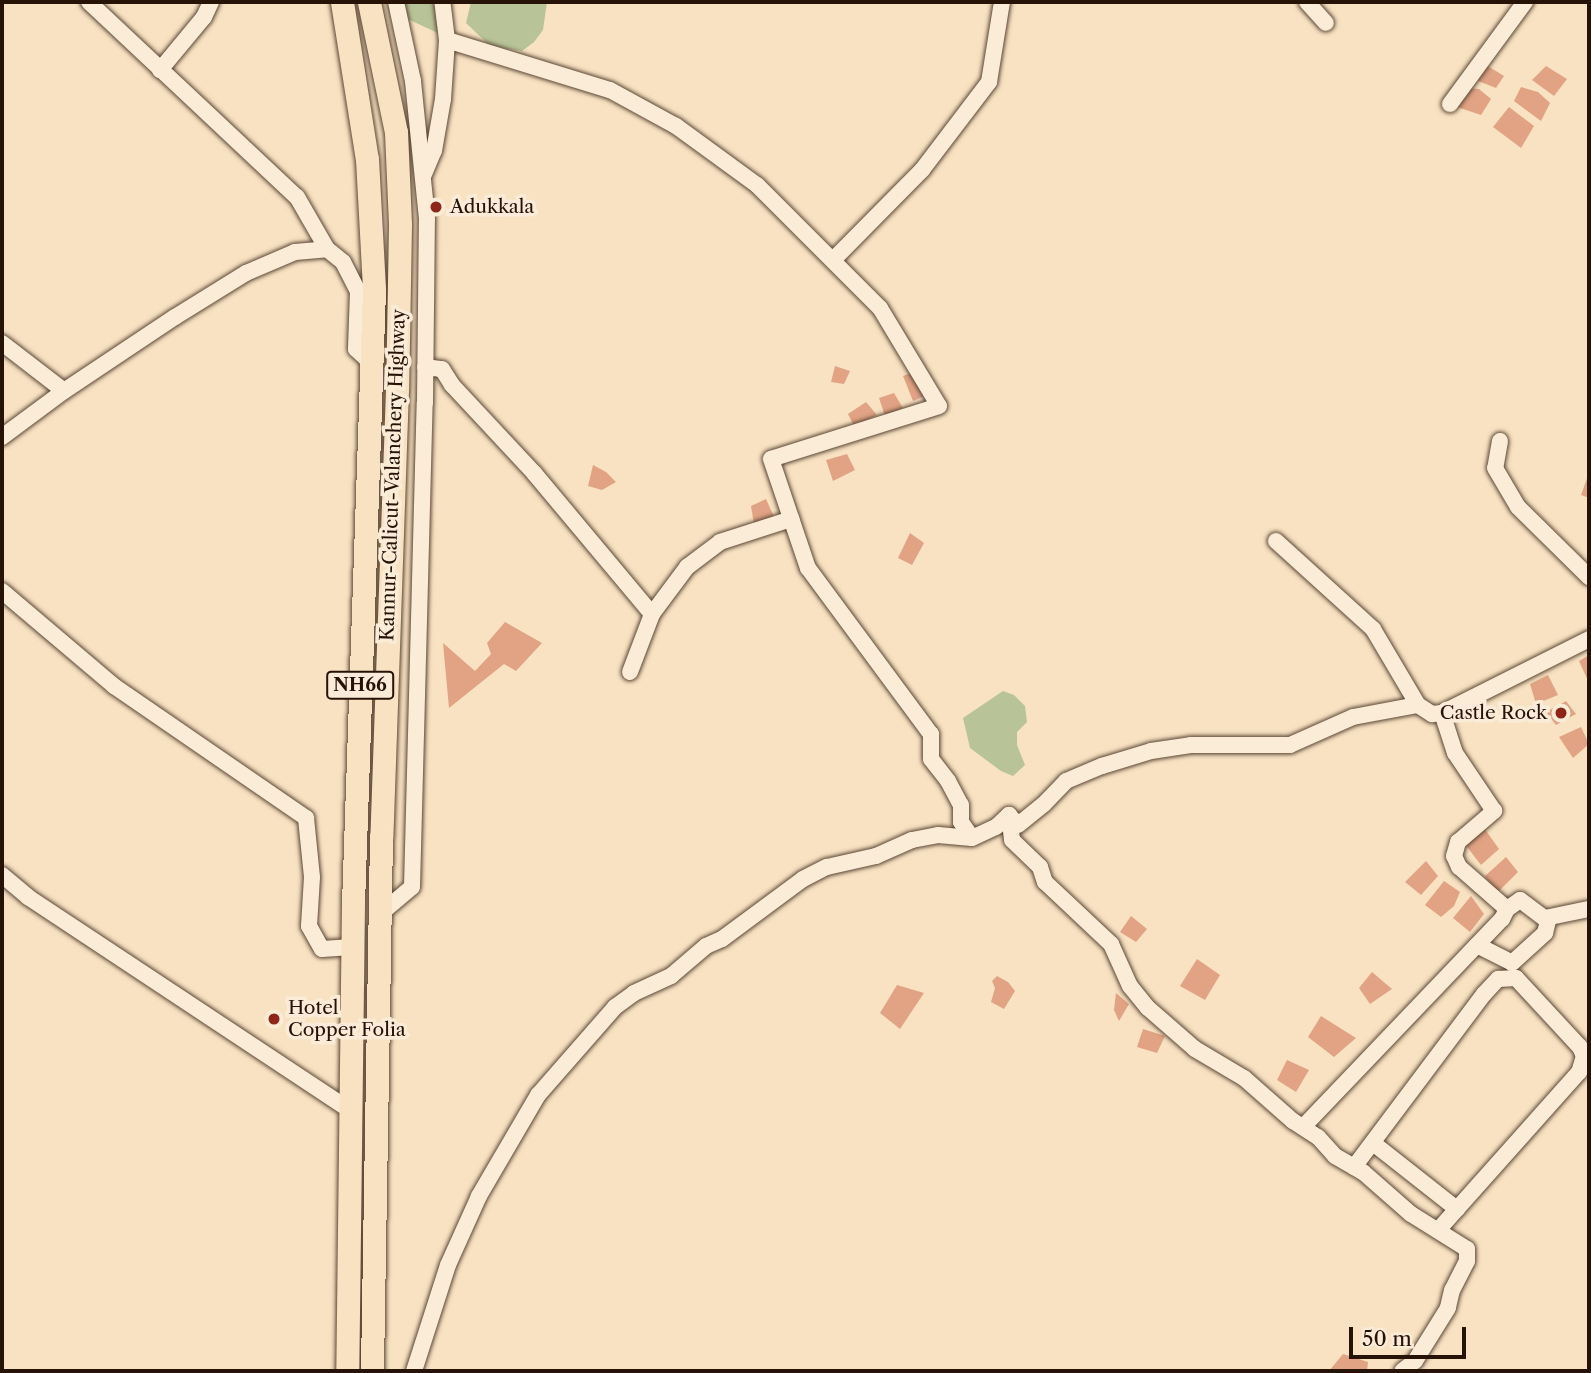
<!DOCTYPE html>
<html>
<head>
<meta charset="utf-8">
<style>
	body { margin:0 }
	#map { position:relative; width:1591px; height:1373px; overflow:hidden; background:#f8e2c2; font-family:"Libre Caslon Text",serif }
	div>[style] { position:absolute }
	.green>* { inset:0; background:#b8c498 }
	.building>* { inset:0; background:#e1a384 }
	.roads { filter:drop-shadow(0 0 2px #5b4635) drop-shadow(0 0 2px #5b4635) }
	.minor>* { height:16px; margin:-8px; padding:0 8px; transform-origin:8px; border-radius:8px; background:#faecd7 }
	.highway>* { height:23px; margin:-11.5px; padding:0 11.5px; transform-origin:11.5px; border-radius:11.5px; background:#f8e2c2 }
	.dots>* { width:19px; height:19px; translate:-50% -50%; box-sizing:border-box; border:4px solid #faecd7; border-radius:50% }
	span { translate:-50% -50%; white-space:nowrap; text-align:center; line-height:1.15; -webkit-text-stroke:7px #faecd7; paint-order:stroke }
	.shield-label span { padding:2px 5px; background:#faecd7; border:2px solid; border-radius:5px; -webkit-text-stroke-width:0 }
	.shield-label { font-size:18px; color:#271206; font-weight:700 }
	.poi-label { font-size:19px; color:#271206 }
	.left { translate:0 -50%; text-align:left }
	.right { translate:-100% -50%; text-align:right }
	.street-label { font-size:19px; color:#271206 }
	.frame { position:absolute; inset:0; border:4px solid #271206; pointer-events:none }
	.scale { position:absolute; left:1349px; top:1327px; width:117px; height:32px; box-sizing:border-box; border:4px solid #271206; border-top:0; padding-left:9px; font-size:21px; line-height:24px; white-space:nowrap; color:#271206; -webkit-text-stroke:5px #faecd7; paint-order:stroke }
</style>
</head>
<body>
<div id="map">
	<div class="green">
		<i style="clip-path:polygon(388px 2px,436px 2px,440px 34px,388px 10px)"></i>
		<i style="clip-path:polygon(471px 2px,547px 2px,543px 30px,534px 42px,522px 51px,490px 46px,466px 23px)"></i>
		<i style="clip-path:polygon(1003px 691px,1014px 695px,1025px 706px,1027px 722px,1017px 732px,1017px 745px,1025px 765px,1013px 776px,1001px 771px,970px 748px,963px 718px)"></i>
	</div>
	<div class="building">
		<i style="clip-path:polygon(1486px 65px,1504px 76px,1496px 88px,1478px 81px)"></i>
		<i style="clip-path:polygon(1546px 66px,1567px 79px,1554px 96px,1532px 80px)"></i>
		<i style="clip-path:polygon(1521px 87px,1538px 92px,1550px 103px,1541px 121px,1514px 101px)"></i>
		<i style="clip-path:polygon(1467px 88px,1479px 89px,1491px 99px,1481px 115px,1457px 107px)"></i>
		<i style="clip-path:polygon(1509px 107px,1534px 126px,1521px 148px,1493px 127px)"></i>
		<i style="clip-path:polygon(835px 366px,850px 371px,844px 384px,831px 382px)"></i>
		<i style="clip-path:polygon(913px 372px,927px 395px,913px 401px,903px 376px)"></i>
		<i style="clip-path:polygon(894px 393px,903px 408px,885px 416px,879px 398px)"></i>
		<i style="clip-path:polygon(866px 402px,877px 415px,854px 426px,848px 414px)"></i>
		<i style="clip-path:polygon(847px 454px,855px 470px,833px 481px,826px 460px)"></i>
		<i style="clip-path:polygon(593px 465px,606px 472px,616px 482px,602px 490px,588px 486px)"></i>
		<i style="clip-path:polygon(1589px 473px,1589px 498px,1581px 495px)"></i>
		<i style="clip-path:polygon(766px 499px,778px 526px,755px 530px,751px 506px)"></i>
		<i style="clip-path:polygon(910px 533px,924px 543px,912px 565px,898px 558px)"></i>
		<i style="clip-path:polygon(505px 622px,542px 643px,516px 671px,504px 664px,449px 708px,443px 643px,475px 671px,491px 654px,487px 643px)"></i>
		<i style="clip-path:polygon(1589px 655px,1589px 683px,1579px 661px)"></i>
		<i style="clip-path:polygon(1548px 675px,1558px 695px,1536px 704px,1530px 684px)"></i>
		<i style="clip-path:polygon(1566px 701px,1576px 714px,1556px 725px,1546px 712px)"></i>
		<i style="clip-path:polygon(1581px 727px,1589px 744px,1573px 758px,1559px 737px)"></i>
		<i style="clip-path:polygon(1482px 825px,1499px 849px,1481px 865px,1464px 843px)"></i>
		<i style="clip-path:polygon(1506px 857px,1518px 872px,1496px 894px,1485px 876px)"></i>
		<i style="clip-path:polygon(1426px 861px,1438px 876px,1421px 895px,1405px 882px)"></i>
		<i style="clip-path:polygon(1444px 881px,1460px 892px,1454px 906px,1441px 917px,1425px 905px)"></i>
		<i style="clip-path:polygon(1471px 896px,1484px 914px,1470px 932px,1453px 918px)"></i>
		<i style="clip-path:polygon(1131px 916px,1147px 929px,1136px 942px,1120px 932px)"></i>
		<i style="clip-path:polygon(1197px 959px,1220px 975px,1205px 1000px,1180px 986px)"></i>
		<i style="clip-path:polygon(1372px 972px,1392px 989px,1370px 1004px,1359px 988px)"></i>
		<i style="clip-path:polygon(997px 976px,1008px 982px,1015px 991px,1004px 1009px,991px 1002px,995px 988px,992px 981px)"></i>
		<i style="clip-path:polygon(897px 985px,924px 993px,900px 1029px,880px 1013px)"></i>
		<i style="clip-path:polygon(1116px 993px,1129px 1004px,1119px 1021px,1114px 1010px)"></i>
		<i style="clip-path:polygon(1321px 1016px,1356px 1038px,1334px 1057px,1308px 1037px)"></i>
		<i style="clip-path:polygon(1143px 1029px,1165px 1036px,1157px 1053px,1137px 1047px)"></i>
		<i style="clip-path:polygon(1287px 1060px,1309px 1070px,1296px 1092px,1277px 1080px)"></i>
		<i style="clip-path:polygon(1343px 1354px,1368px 1362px,1367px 1371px,1329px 1371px)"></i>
	</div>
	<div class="roads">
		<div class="minor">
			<i style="left:89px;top:2px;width:285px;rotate:43.2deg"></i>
			<i style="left:297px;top:197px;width:60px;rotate:60deg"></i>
			<i style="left:1307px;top:2px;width:28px;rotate:48deg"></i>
			<i style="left:447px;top:40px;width:170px;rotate:17.1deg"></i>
			<i style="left:610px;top:90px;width:75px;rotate:28.6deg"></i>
			<i style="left:676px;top:126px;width:100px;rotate:36.1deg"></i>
			<i style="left:757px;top:185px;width:174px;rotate:45deg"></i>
			<i style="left:880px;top:308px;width:114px;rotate:59deg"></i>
			<i style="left:939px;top:406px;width:176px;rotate:162.5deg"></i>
			<i style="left:771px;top:459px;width:115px;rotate:71.3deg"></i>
			<i style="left:808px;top:568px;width:207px;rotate:53.5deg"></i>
			<i style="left:931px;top:734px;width:25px;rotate:90deg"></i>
			<i style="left:931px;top:759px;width:28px;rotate:52deg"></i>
			<i style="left:948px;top:781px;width:27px;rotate:62deg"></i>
			<i style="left:961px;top:805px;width:17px;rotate:90deg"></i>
			<i style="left:961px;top:822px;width:19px;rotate:55deg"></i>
			<i style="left:160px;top:70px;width:69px;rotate:-50.3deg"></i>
			<i style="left:204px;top:17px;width:17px;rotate:-65deg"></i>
			<i style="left:1450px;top:104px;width:127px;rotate:-53.7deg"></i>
			<i style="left:424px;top:174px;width:25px;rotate:-67deg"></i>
			<i style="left:434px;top:151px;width:53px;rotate:-80.2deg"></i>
			<i style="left:443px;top:99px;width:59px;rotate:-86.1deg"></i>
			<i style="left:447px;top:40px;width:38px;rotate:-97deg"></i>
			<i style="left:833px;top:260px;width:127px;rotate:-45.3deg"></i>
			<i style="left:922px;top:170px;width:111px;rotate:-52.7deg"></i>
			<i style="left:989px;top:82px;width:81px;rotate:-80.8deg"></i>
			<i style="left:2px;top:343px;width:78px;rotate:37.7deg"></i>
			<i style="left:425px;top:367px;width:17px;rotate:7deg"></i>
			<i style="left:442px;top:369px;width:19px;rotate:58deg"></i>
			<i style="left:452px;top:385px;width:120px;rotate:47deg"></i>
			<i style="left:534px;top:473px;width:184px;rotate:50.1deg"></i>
			<i style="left:2px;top:437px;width:77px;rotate:-36.6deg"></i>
			<i style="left:64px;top:391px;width:133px;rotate:-33.7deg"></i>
			<i style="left:175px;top:317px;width:84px;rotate:-31.8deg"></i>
			<i style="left:246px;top:273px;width:53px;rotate:-23.2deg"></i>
			<i style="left:295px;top:252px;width:32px;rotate:-5deg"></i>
			<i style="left:327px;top:249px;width:21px;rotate:39deg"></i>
			<i style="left:343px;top:262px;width:33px;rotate:63deg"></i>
			<i style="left:358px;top:291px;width:58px;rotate:92deg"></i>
			<i style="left:356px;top:349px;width:21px;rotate:43deg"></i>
			<i style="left:1500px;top:441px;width:27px;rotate:100deg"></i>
			<i style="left:1495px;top:468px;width:45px;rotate:59.5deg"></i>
			<i style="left:1518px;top:507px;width:100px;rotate:44.6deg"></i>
			<i style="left:1276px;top:541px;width:131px;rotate:42.2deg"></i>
			<i style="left:1373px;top:629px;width:88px;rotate:59.4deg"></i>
			<i style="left:1418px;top:705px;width:17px;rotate:33deg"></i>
			<i style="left:1432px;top:714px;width:10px;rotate:-6deg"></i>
			<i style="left:1442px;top:713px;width:165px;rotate:-26.7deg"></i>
			<i style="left:2px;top:591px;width:147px;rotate:40.3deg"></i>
			<i style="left:114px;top:686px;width:233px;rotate:34.5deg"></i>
			<i style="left:306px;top:818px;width:59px;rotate:84.2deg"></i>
			<i style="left:312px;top:877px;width:49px;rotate:93.5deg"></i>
			<i style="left:309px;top:926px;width:26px;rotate:61deg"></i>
			<i style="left:322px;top:949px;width:30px;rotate:-4deg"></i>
			<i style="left:630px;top:672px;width:62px;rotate:-69.2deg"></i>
			<i style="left:652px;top:614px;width:59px;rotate:-53.3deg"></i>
			<i style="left:687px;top:567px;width:41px;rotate:-37.1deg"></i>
			<i style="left:720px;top:542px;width:75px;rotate:-17.9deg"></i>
			<i style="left:1009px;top:815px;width:25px;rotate:83deg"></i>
			<i style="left:1012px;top:840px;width:39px;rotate:44deg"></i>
			<i style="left:1040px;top:867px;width:16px;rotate:72deg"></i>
			<i style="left:1045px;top:882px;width:91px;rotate:43.2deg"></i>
			<i style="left:1111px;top:944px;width:46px;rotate:65.7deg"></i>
			<i style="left:1130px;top:986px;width:28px;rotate:51deg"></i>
			<i style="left:1148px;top:1008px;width:62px;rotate:41.1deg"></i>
			<i style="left:1195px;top:1049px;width:57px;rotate:30.6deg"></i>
			<i style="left:1244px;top:1078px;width:65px;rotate:41.3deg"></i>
			<i style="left:1293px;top:1121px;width:30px;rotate:33deg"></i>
			<i style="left:1318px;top:1137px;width:25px;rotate:48deg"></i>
			<i style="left:1335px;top:1156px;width:32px;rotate:30deg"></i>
			<i style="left:1363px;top:1172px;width:64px;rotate:41.2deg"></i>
			<i style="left:1411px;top:1214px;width:66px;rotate:32deg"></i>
			<i style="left:1467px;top:1249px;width:12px;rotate:90deg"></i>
			<i style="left:1467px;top:1261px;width:33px;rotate:117deg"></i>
			<i style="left:1452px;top:1290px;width:18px;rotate:103deg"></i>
			<i style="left:1448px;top:1308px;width:62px;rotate:121.9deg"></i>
			<i style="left:1415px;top:1361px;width:16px;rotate:142deg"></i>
			<i style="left:1009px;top:815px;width:13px;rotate:48deg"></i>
			<i style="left:1018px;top:825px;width:33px;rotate:-39deg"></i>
			<i style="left:1044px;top:804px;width:32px;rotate:-46deg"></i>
			<i style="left:1066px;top:781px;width:39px;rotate:-23deg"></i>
			<i style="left:1102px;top:766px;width:51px;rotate:-17deg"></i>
			<i style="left:1151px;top:751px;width:40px;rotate:-8.5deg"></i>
			<i style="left:1191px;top:745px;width:99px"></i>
			<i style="left:1290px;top:745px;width:69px;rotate:-24deg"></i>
			<i style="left:1353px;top:717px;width:66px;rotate:-10.5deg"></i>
			<i style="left:2px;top:875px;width:34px;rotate:40deg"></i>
			<i style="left:28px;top:897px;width:386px;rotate:33.5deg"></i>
			<i style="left:379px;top:915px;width:43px;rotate:-40.3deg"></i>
			<i style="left:412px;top:887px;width:484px;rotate:-88.5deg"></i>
			<i style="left:425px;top:403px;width:184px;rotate:-89.4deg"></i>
			<i style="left:427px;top:219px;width:139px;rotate:-95.8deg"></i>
			<i style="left:413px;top:81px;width:81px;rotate:-102.1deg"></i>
			<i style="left:1545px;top:918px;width:45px;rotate:-11.6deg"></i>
			<i style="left:1477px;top:945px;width:39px;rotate:27deg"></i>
			<i style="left:1512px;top:963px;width:45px;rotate:-42.3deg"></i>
			<i style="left:1545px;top:933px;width:12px;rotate:-76deg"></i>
			<i style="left:1548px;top:921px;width:35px;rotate:-143deg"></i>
			<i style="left:1520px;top:900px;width:16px;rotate:145deg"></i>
			<i style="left:1303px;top:1127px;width:288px;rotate:-46.3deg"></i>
			<i style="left:1502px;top:919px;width:11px;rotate:-63deg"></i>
			<i style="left:1507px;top:909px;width:64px;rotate:-138.8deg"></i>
			<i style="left:1459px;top:867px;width:12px;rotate:-114deg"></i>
			<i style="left:1454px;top:856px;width:15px;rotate:-74deg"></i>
			<i style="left:1458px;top:842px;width:48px;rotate:-40.7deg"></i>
			<i style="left:1494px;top:811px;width:70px;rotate:-123.9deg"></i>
			<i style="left:1455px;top:753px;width:42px;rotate:-108deg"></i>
			<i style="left:1373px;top:1143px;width:107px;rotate:38.2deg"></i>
			<i style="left:1354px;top:1167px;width:216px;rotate:-53.1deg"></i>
			<i style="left:1484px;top:994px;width:21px;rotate:-47deg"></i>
			<i style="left:1498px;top:979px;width:18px;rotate:-3deg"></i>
			<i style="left:1516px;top:978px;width:94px;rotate:47.2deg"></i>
			<i style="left:1580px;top:1047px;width:10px;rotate:66deg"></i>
			<i style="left:1584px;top:1056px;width:17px;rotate:107deg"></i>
			<i style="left:1579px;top:1072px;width:210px;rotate:131.7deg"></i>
			<i style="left:414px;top:1371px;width:111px;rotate:-72.2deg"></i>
			<i style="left:448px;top:1265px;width:76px;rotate:-65.8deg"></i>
			<i style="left:479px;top:1196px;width:117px;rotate:-59.7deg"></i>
			<i style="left:538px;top:1095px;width:117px;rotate:-48.8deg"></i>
			<i style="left:615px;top:1007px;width:24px;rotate:-36deg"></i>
			<i style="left:634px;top:993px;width:41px;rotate:-24.7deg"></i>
			<i style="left:671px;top:976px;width:46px;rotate:-40.6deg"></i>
			<i style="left:706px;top:946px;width:17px;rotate:-24deg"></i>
			<i style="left:722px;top:939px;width:101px;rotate:-36.5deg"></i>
			<i style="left:803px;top:879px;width:27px;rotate:-27deg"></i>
			<i style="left:827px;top:867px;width:50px;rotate:-12.7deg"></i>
			<i style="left:876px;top:856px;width:39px;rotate:-24deg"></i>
			<i style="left:912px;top:840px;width:26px;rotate:-11deg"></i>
			<i style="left:938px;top:835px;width:34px;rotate:5deg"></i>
			<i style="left:972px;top:838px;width:26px;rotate:-25deg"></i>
			<i style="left:996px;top:827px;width:18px;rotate:-43deg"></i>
		</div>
		<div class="highway">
			<i style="left:342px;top:2px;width:159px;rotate:81deg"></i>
			<i style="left:367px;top:159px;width:131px;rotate:86.9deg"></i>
			<i style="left:374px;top:290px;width:613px;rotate:91.96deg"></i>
			<i style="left:353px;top:903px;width:468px;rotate:90.7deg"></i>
			<i style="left:369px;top:2px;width:133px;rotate:78.3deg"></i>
			<i style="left:396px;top:132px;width:93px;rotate:87.5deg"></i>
			<i style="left:400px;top:225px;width:164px;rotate:91deg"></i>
			<i style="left:397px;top:389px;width:448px;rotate:92deg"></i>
			<i style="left:381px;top:837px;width:534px;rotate:90.97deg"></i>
		</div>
	</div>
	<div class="dots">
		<i style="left:436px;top:207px;background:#8f2418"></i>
		<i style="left:1561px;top:713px;background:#8f2418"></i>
		<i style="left:274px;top:1019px;background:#8f2418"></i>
	</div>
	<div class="shield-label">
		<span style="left:360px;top:685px">NH66</span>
	</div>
	<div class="poi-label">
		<span class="left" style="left:450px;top:207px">Adukkala</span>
		<span class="right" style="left:1547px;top:713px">Castle Rock</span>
		<span class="left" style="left:288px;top:1019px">Hotel<br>Copper Folia</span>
	</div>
	<div class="street-label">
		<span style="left:393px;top:475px;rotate:-88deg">Kannur-Calicut-Valanchery Highway</span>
	</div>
	<div class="frame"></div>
	<div class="scale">50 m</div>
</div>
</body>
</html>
